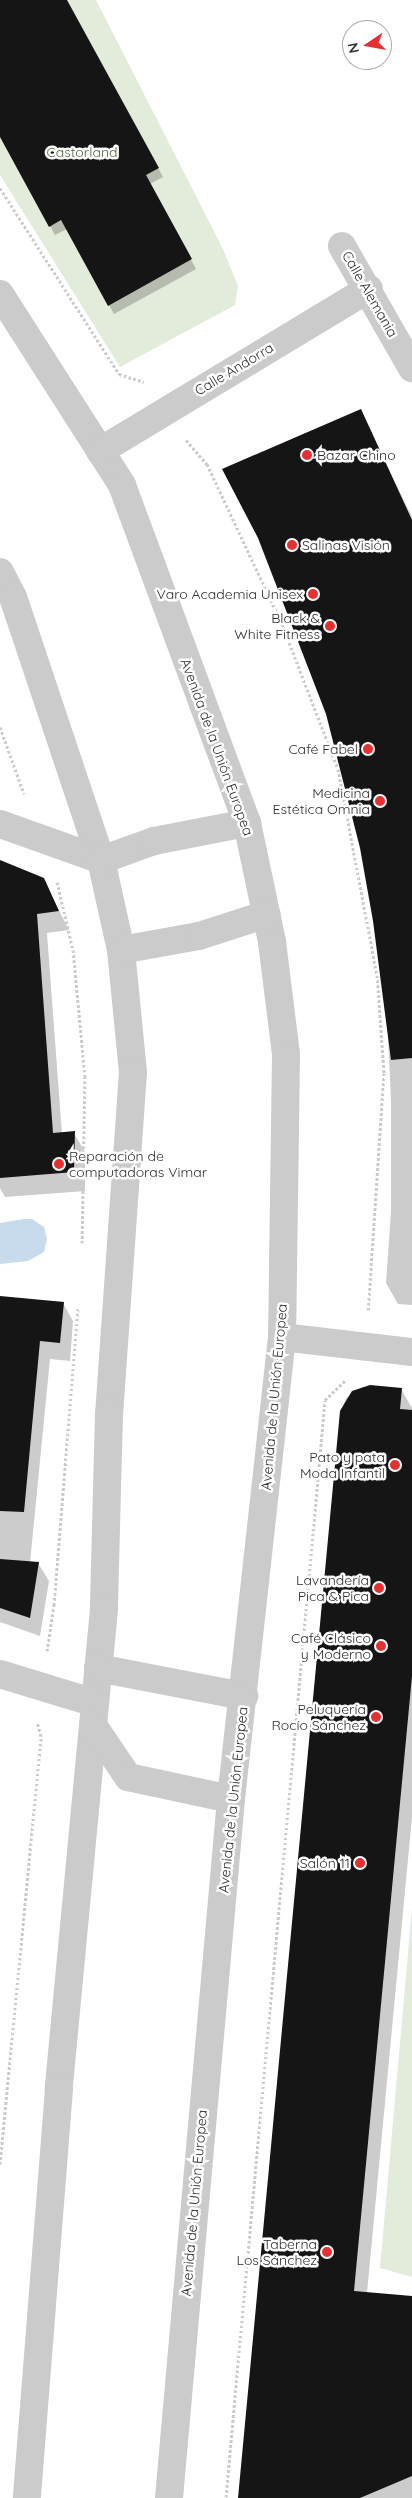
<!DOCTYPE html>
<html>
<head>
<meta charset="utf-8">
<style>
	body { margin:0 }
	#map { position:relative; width:412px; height:2498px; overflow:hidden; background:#fff; font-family:Quicksand,sans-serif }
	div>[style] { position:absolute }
	.green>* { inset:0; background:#e3ebdb }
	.water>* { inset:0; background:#c7dbec }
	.shadow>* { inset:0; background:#0003 }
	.building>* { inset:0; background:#151515 }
	.path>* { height:3px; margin-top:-1.5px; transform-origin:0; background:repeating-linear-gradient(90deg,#cbcbcb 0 2.5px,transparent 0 5px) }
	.street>* { height:28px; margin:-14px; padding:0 14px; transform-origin:14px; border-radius:14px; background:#cbcbcb }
	.dots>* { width:14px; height:14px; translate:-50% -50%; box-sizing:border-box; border:2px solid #fff; border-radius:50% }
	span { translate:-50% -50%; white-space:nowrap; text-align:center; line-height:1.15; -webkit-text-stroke:5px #fff; paint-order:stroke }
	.park-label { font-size:14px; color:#4e6a3b }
	.street-label { font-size:14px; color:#2e2e2e }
	.poi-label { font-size:14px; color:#2e2e2e }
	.left { translate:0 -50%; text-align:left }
	.right { translate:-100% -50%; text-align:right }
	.north { position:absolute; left:342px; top:20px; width:50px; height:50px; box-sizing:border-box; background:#fff; border:1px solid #ababab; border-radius:50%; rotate:258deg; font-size:14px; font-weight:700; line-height:20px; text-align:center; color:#2e2e2e }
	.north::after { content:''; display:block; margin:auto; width:18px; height:22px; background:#e62f30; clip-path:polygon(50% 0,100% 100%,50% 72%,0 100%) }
</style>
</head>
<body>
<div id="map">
	<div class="green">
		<i style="clip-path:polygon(0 0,96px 0,223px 249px,238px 286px,235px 305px,120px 367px,0 175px)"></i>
		<i style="clip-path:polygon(412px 1908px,412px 2277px,380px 2268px)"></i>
	</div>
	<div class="water">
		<i style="clip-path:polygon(24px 1219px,32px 1219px,44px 1227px,47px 1239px,44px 1252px,28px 1261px,0 1264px,0 1223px)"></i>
	</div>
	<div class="shadow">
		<i style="clip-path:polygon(0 0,66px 0,163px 177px,150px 184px,196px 269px,114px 314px,67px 229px,55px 235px,0 135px)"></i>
		<i style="clip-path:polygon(360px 410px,412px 517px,412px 1305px,398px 1304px,386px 1283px,391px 1212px,391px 1101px)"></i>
		<i style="clip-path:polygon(0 862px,43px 879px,69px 930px,47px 933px,62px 1134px,74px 1133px,85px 1152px,85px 1191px,5px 1197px,0 1188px)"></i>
		<i style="clip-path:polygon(0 1297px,63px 1303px,73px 1321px,70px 1361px,50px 1359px,30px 1563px,38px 1563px,49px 1581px,40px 1636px,0 1622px)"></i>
		<i style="clip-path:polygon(362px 1387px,401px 1389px,412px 1408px,412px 1817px,367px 2293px,412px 2298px,412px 2498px,240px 2498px,341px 1411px,346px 1398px)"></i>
	</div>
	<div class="building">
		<i style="clip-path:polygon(0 0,67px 0,159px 168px,146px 175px,192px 259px,108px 306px,61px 220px,49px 227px,0 137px)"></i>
		<i style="clip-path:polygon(361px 409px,412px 520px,412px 1058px,391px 1060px,373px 921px,360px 848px,326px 714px,258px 538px,222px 469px)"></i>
		<i style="clip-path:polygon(0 860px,44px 878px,59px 911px,37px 914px,53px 1133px,75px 1131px,74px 1172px,0 1178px)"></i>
		<i style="clip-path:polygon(0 1296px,64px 1302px,60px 1343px,40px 1341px,24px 1512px,0 1511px)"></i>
		<i style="clip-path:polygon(370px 1385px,402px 1388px,400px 1409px,412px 1410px,412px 1676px,354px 2291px,412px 2296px,412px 2476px,360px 2498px,238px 2498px,340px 1411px,352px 1391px)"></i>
		<i style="clip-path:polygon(0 1559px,39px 1562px,30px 1618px,0 1608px)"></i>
	</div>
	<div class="path">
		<i style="left:0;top:188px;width:221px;rotate:57.4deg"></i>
		<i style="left:119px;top:374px;width:26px;rotate:18deg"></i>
		<i style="left:186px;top:440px;width:32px;rotate:49deg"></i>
		<i style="left:207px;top:464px;width:177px;rotate:64.9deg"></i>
		<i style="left:282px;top:624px;width:155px;rotate:68.9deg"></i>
		<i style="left:338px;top:769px;width:210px;rotate:79.3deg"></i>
		<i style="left:377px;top:975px;width:98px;rotate:85.9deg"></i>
		<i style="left:384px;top:1073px;width:240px;rotate:93.8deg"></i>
		<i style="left:0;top:727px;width:71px;rotate:70.3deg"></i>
		<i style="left:57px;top:882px;width:70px;rotate:76.8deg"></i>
		<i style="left:73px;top:950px;width:127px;rotate:84.6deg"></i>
		<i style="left:85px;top:1076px;width:167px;rotate:91deg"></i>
		<i style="left:47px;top:1651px;width:47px;rotate:-81.3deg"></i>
		<i style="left:54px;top:1605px;width:297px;rotate:-85.4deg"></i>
		<i style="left:0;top:2164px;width:430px;rotate:-84.5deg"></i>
		<i style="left:41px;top:1736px;width:15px;rotate:-106deg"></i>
		<i style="left:226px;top:2497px;width:1101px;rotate:-84.84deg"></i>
		<i style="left:325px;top:1400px;width:29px;rotate:-44deg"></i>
	</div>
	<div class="street">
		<i style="left:342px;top:246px;width:141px;rotate:60.2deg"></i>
		<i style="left:0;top:294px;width:227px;rotate:57.4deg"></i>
		<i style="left:122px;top:485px;width:360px;rotate:69.7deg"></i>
		<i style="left:247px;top:823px;width:122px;rotate:78.1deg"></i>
		<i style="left:272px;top:942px;width:114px;rotate:82.9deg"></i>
		<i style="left:286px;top:1055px;width:282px;rotate:90.8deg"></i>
		<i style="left:282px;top:1337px;width:465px;rotate:96.3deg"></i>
		<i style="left:231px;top:1799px;width:702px;rotate:95.07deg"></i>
		<i style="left:100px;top:451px;width:314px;rotate:-31.1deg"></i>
		<i style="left:0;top:572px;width:28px;rotate:63deg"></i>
		<i style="left:13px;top:597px;width:277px;rotate:71.5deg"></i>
		<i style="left:101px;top:860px;width:92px;rotate:77.5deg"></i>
		<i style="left:121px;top:950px;width:123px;rotate:84.4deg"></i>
		<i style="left:133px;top:1072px;width:342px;rotate:94deg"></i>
		<i style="left:109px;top:1413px;width:196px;rotate:91.5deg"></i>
		<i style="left:104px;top:1609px;width:482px;rotate:95.4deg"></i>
		<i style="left:59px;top:2089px;width:410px;rotate:94.5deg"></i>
		<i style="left:0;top:824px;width:107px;rotate:19.6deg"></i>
		<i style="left:101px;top:860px;width:56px;rotate:-19.7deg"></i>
		<i style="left:154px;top:841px;width:95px;rotate:-11deg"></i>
		<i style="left:121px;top:950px;width:79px;rotate:-10.2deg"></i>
		<i style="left:199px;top:936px;width:71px;rotate:-17.9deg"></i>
		<i style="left:282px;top:1337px;width:131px;rotate:6.6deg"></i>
		<i style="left:98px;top:1668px;width:149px;rotate:10.9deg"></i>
		<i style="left:0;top:1674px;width:99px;rotate:17deg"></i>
		<i style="left:93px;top:1725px;width:63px;rotate:56.1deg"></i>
		<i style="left:128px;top:1777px;width:105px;rotate:12.1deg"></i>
	</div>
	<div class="dots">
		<i style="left:307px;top:455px;background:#e62f30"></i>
		<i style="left:292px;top:545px;background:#e62f30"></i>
		<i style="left:313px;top:594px;background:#e62f30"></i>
		<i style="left:330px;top:626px;background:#e62f30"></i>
		<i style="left:368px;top:749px;background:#e62f30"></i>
		<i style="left:380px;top:801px;background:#e62f30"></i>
		<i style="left:59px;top:1164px;background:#e62f30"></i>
		<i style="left:395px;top:1465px;background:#e62f30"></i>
		<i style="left:379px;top:1588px;background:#e62f30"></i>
		<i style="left:381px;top:1646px;background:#e62f30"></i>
		<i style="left:376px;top:1717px;background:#e62f30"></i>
		<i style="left:360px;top:1863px;background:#e62f30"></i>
		<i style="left:327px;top:2252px;background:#e62f30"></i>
	</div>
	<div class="park-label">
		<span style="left:82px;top:152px">Castorland</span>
	</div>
	<div class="street-label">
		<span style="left:370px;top:294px;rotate:60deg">Calle Alemania</span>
		<span style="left:234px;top:369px;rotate:-31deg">Calle Andorra</span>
		<span style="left:217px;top:747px;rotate:70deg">Avenida de la Unión Europea</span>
		<span style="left:274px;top:1397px;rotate:-85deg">Avenida de la Unión Europea</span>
		<span style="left:233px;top:1800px;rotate:-84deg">Avenida de la Unión Europea</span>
		<span style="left:194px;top:2203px;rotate:-85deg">Avenida de la Unión Europea</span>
	</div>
	<div class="poi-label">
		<span class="left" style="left:317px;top:455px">Bazar Chino</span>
		<span class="left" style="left:302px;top:545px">Salinas Visión</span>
		<span class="right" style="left:303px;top:594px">Varo Academia Unisex</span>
		<span class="right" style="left:320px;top:626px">Black &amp;<br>White Fitness</span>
		<span class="right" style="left:358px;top:749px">Café Fabel</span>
		<span class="right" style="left:370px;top:801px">Medicina<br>Estética Omnia</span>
		<span class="left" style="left:69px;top:1164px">Reparación de<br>computadoras Vimar</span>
		<span class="right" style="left:385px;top:1465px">Pato y pata<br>Moda Infantil</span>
		<span class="right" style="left:369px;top:1588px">Lavandería<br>Pica &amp; Pica</span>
		<span class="right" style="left:371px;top:1646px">Café Clásico<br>y Moderno</span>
		<span class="right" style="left:366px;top:1717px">Peluquería<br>Rocío Sánchez</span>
		<span class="right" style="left:350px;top:1863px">Salón 11</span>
		<span class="right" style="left:317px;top:2252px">Taberna<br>Los Sánchez</span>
	</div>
	<div class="north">N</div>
</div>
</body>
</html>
